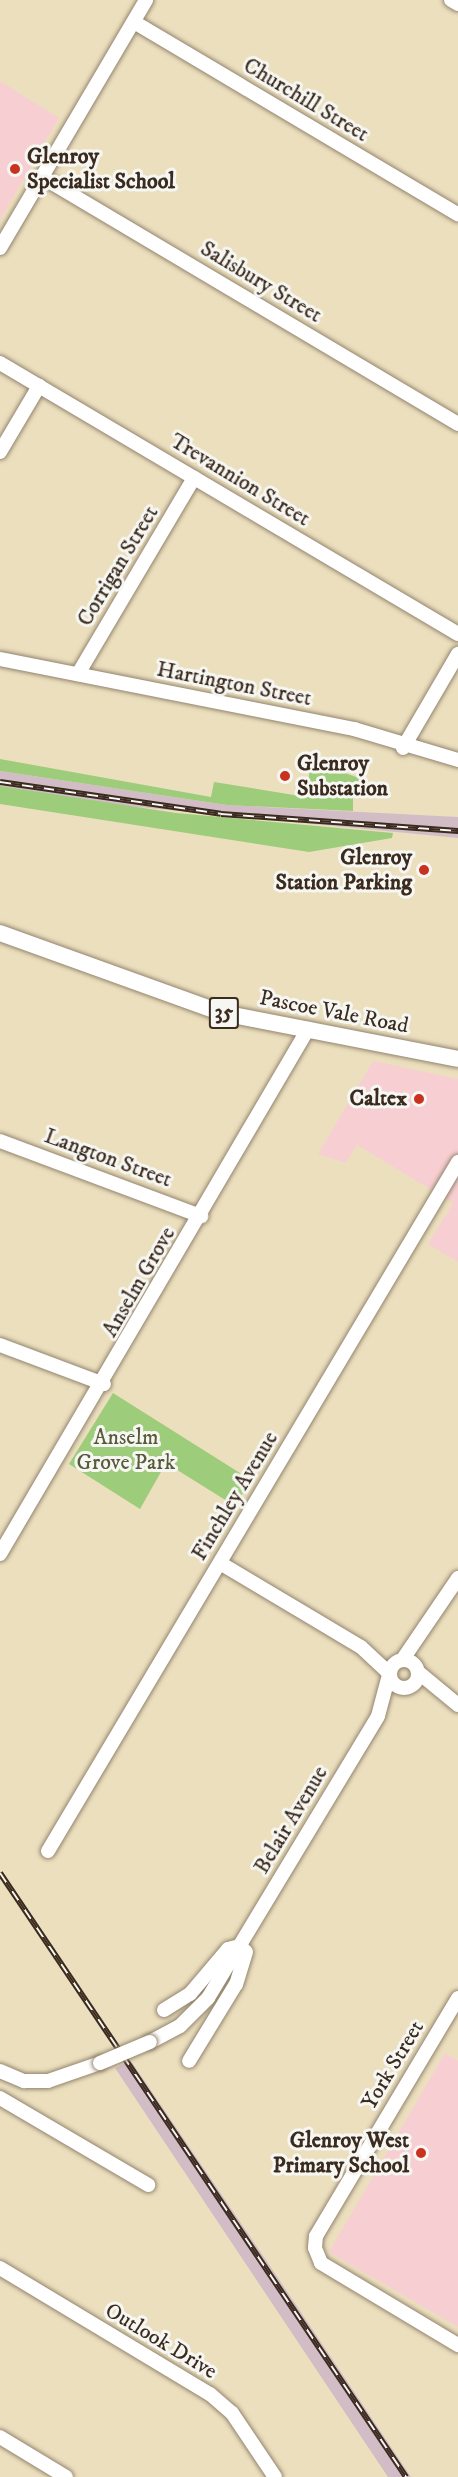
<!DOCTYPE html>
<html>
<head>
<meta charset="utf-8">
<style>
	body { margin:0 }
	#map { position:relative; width:458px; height:2477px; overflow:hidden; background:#ebdfbe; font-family:"IM FELL DW Pica",serif }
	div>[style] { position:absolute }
	.built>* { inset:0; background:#f7cfd3 }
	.industrial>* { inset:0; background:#d2bdc7 }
	.green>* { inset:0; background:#9dcc7a }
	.roads { filter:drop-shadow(0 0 2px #93846e) drop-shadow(0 0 2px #93846e) }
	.minor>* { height:14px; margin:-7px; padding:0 7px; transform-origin:7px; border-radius:7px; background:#fff }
	.minor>.ring { margin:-7px; padding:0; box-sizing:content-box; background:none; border:14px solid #fff; border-radius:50% }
	.major>* { height:16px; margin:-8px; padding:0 8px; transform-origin:8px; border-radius:8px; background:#fff }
	.rail>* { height:6px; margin-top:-3px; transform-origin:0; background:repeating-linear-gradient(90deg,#f6f6f2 0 11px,#3b2a1e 0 22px); box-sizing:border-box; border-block:2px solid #3b2a1e }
	.bridges { filter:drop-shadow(0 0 2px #93846e) drop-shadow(0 0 2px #93846e) }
	.minor-bridge>* { height:14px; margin:-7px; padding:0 7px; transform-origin:7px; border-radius:7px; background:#fff }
	.dots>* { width:16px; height:16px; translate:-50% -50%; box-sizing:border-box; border:3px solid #f6f6f2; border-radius:50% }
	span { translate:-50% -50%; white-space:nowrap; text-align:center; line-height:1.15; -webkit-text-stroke:6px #f6f6f2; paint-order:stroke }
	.shield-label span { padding:2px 4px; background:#f6f6f2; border:2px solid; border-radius:4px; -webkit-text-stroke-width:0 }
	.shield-label { font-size:21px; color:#3b2a1e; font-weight:700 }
	.street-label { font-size:22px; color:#3b2a1e }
	.poi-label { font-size:22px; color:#3b2a1e; font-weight:700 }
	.left { translate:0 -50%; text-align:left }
	.right { translate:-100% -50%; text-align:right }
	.park-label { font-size:22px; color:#585b3a }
</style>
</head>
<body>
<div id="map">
	<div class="built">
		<i style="clip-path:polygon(0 81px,59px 118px,0 220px)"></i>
		<i style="clip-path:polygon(373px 1061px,458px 1079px,458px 1262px,428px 1244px,453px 1203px,357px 1145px,346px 1163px,318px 1154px)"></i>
		<i style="clip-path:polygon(445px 2053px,458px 2061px,458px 2327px,329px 2252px)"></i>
	</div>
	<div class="industrial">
		<i style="clip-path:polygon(0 771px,227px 805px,458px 817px,458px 838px,108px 804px,0 786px)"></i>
		<i style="clip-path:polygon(131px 2061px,274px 2272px,411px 2477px,388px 2477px,115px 2068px)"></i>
	</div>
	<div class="green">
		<i style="clip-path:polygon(0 759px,211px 797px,214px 782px,306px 797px,311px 761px,362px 779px,361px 787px,353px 797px,353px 811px,227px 805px,0 771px)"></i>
		<i style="clip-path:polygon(0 786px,176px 813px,393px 833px,392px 838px,309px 852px,0 804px)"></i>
		<i style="clip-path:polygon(113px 1393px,251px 1480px,235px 1506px,166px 1463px,140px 1509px,69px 1464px)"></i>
	</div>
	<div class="roads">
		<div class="minor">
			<i style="left:451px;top:0;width:8px;rotate:30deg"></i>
			<i style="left:134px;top:22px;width:377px;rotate:30.7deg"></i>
			<i style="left:42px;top:177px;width:484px;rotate:30.7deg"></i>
			<i style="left:0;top:248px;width:288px;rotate:-59.5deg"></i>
			<i style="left:0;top:363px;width:532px;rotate:30.61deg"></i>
			<i style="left:0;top:452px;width:77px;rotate:-59.4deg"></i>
			<i style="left:0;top:659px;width:361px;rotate:11.2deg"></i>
			<i style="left:354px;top:729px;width:109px;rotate:16.6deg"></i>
			<i style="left:78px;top:674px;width:228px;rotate:-59.4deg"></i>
			<i style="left:403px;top:748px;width:109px;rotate:-59.7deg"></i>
			<i style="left:0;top:1141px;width:215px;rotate:20.5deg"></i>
			<i style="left:0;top:1345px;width:111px;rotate:20.6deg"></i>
			<i style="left:0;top:1554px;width:609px;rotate:-59.6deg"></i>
			<i style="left:220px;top:1563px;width:164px;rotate:30.8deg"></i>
			<i style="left:361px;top:1647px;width:38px;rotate:43deg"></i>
			<i style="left:403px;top:1659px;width:98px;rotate:-55.8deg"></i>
			<i class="ring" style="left:390px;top:1660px;width:14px;height:14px"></i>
			<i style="left:418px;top:1672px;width:52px;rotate:39.5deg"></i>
			<i style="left:48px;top:1851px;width:802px;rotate:-59.24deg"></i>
			<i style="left:458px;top:1998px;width:277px;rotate:120.8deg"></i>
			<i style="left:316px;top:2236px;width:12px;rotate:95deg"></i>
			<i style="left:315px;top:2248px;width:16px;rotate:68deg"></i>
			<i style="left:321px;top:2263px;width:160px;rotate:30.9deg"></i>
			<i style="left:164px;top:2010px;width:31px;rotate:-32deg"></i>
			<i style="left:190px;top:1994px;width:59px;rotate:-49.8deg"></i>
			<i style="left:228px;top:1949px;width:12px;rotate:-14deg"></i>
			<i style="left:240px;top:1946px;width:8px;rotate:45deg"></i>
			<i style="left:246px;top:1952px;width:34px;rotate:107deg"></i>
			<i style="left:236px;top:1984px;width:90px;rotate:121.4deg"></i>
			<i style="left:150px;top:2042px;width:34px;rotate:-28deg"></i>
			<i style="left:180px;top:2026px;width:40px;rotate:-45deg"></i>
			<i style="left:208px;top:1998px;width:329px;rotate:-58.9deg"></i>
			<i style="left:378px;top:1716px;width:42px;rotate:-75deg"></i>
			<i style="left:0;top:2071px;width:26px;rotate:23deg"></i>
			<i style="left:24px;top:2081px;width:24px"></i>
			<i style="left:48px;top:2081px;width:55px;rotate:-19.1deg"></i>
			<i style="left:0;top:2098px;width:172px;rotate:30.4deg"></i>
			<i style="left:0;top:2268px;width:245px;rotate:31deg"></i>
			<i style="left:210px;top:2394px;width:29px;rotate:41deg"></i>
			<i style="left:232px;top:2413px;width:77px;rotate:56.1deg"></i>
			<i style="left:0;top:2437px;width:77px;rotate:31.2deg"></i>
		</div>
		<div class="major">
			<i style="left:0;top:933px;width:236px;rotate:19.8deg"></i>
			<i style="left:222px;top:1013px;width:240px;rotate:11deg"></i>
		</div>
	</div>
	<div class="rail">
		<i style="left:0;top:782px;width:223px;rotate:8.2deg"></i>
		<i style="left:221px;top:814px;width:238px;rotate:4.1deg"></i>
		<i style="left:0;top:1873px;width:728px;rotate:56.09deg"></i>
	</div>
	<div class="bridges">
		<div class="minor-bridge">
			<i style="left:100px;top:2063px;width:54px;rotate:-22.8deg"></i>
		</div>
	</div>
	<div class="dots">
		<i style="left:15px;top:169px;background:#c8321e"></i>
		<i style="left:285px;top:776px;background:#c8321e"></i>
		<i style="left:424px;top:870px;background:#c8321e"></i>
		<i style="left:419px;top:1099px;background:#c8321e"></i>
		<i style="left:421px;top:2153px;background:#c8321e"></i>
	</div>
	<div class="shield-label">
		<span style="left:224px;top:1013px">35</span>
	</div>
	<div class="street-label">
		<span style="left:306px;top:100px;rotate:31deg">Churchill Street</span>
		<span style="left:261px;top:282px;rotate:31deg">Salisbury Street</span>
		<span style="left:240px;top:480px;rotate:31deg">Trevannion Street</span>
		<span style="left:118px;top:566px;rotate:-59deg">Corrigan Street</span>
		<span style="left:234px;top:684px;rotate:11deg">Hartington Street</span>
		<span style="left:334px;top:1012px;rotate:11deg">Pascoe Vale Road</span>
		<span style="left:108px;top:1158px;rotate:20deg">Langton Street</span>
		<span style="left:139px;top:1282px;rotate:-60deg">Anselm Grove</span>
		<span style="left:235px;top:1496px;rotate:-59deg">Finchley Avenue</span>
		<span style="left:291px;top:1820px;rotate:-59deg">Belair Avenue</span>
		<span style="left:393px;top:2065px;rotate:-59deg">York Street</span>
		<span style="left:161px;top:2341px;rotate:31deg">Outlook Drive</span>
	</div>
	<div class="poi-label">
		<span class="left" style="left:27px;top:169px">Glenroy<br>Specialist School</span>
		<span class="left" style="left:297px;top:776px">Glenroy<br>Substation</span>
		<span class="right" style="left:412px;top:870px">Glenroy<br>Station Parking</span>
		<span class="right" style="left:407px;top:1099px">Caltex</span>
		<span class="right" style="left:409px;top:2153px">Glenroy West<br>Primary School</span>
	</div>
	<div class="park-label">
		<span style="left:126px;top:1450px">Anselm<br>Grove Park</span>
	</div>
</div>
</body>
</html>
